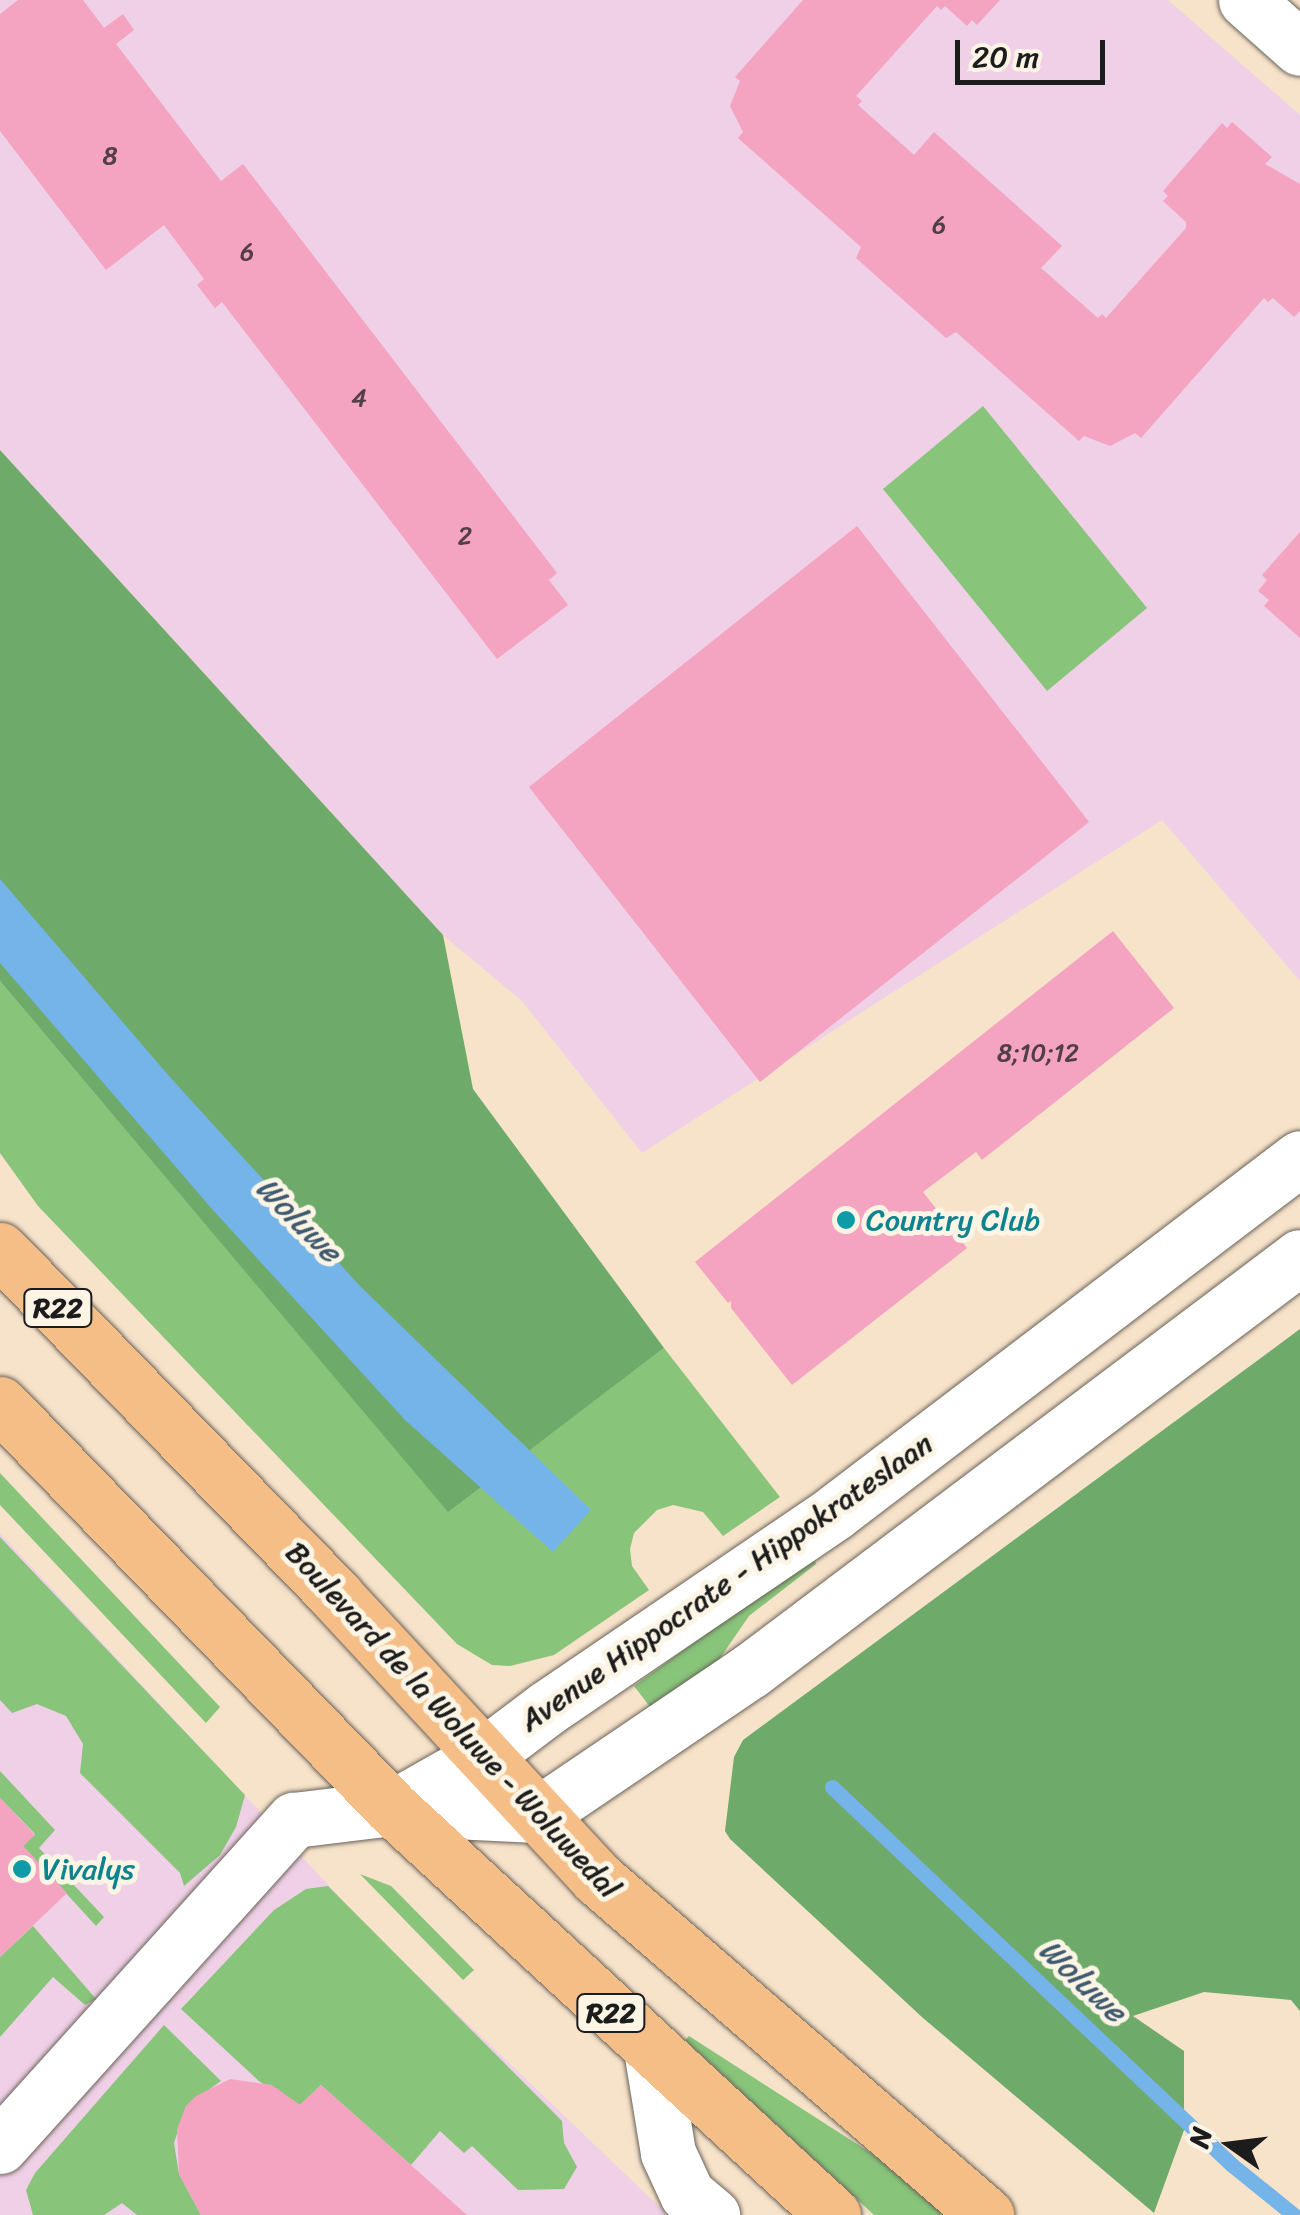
<!DOCTYPE html>
<html>
<head>
<meta charset="utf-8">
<style>
	body { margin:0 }
	#map { position:relative; width:1300px; height:2215px; overflow:hidden; background:#f7e3ca; font-family:Sriracha,sans-serif }
	div>[style] { position:absolute }
	.built>* { inset:0; background:#efd0e6 }
	.green>* { inset:0; background:#88c47a }
	.forest>* { inset:0; background:#6eaa6a }
	.water>* { inset:0; background:#74b4e8 }
	.stream>* { height:15px; margin:-7.5px; padding:0 7.5px; transform-origin:7.5px; border-radius:7.5px; background:#74b4e8 }
	.building>* { inset:0; background:#f4a3c1 }
	.roads { filter:drop-shadow(0 0 2px #696259) drop-shadow(0 0 2px #696259) }
	.minor>* { height:55px; margin:-27.5px; padding:0 27.5px; transform-origin:27.5px; border-radius:27.5px; background:#fff }
	.tertiary>* { height:55px; margin:-27.5px; padding:0 27.5px; transform-origin:27.5px; border-radius:27.5px; background:#fff }
	.trunk>* { height:55px; margin:-27.5px; padding:0 27.5px; transform-origin:27.5px; border-radius:27.5px; background:#f6be87 }
	.dots>* { width:28px; height:28px; translate:-50% -50%; box-sizing:border-box; border:5px solid #fcf5e5; border-radius:50% }
	span { translate:-50% -50%; white-space:nowrap; text-align:center; line-height:1.15; -webkit-text-stroke:10px #fcf5e5; paint-order:stroke }
	.number-label { font-size:25px; color:#523e45 }
	.number-label span { -webkit-text-stroke-width:0 }
	.shield-label span { padding:2px 8px; background:#fcf5e5; border:2px solid; border-radius:8px; -webkit-text-stroke-width:0 }
	.shield-label { font-size:28px; color:#1c1c1c; font-weight:700 }
	.culture-label { font-size:30px; color:#0d838f }
	.left { translate:0 -50%; text-align:left }
	.street-label { font-size:30px; color:#1c1c1c }
	.water-label { font-size:32px; color:#3f596e; font-style:italic }
	.north { position:absolute; left:1180px; top:2095px; width:100px; height:100px; -webkit-text-stroke:8px #fcf5e5; paint-order:stroke; rotate:284deg; font-size:28px; font-weight:700; line-height:40px; text-align:center; color:#1c1c1c }
	.north::after { content:''; display:block; margin:auto; width:35px; height:45px; background:#1c1c1c; clip-path:polygon(50% 0,100% 100%,50% 72%,0 100%) }
	.scale { position:absolute; left:955px; top:40px; width:150px; height:45px; box-sizing:border-box; border:5px solid #1c1c1c; border-top:0; padding-left:12px; font-size:30px; line-height:35px; white-space:nowrap; color:#1c1c1c; -webkit-text-stroke:8px #fcf5e5; paint-order:stroke }
</style>
</head>
<body>
<div id="map">
	<div class="built">
		<i style="clip-path:polygon(0 0,1168px 0,1300px 115px,1300px 981px,1162px 820px,642px 1153px,522px 1001px,443px 935px,0 450px)"></i>
		<i style="clip-path:polygon(0 1533px,375px 1935px,668px 2215px,0 2215px)"></i>
	</div>
	<div class="green">
		<i style="clip-path:polygon(983px 406px,1147px 608px,1047px 691px,883px 489px)"></i>
		<i style="clip-path:polygon(0 981px,448px 1511px,664px 1348px,780px 1497px,723px 1536px,703px 1512px,673px 1505px,657px 1510px,634px 1533px,630px 1549px,632px 1566px,649px 1590px,554px 1655px,510px 1666px,492px 1665px,457px 1644px,38px 1206px,0 1153px)"></i>
		<i style="clip-path:polygon(0 1473px,220px 1707px,206px 1723px,0 1505px)"></i>
		<i style="clip-path:polygon(0 1537px,245px 1795px,236px 1827px,220px 1855px,184px 1886px,180px 1873px,80px 1773px,83px 1744px,66px 1716px,37px 1704px,12px 1713px,0 1700px)"></i>
		<i style="clip-path:polygon(814px 1556px,816px 1564px,749px 1616px,716px 1664px,654px 1712px,634px 1686px)"></i>
		<i style="clip-path:polygon(0 1771px,55px 1830px,39px 1848px,104px 1917px,96px 1926px,23px 1846px,35px 1834px,0 1798px)"></i>
		<i style="clip-path:polygon(360px 1874px,391px 1886px,474px 1970px,463px 1980px)"></i>
		<i style="clip-path:polygon(328px 1886px,562px 2121px,564px 2143px,577px 2167px,564px 2189px,518px 2190px,472px 2146px,464px 2153px,440px 2131px,411px 2165px,321px 2085px,300px 2105px,260px 2082px,181px 2009px,274px 1910px,306px 1889px)"></i>
		<i style="clip-path:polygon(33px 1926px,96px 1999px,85px 2005px,53px 1977px,0 2037px,0 1957px)"></i>
		<i style="clip-path:polygon(164px 2025px,221px 2081px,186px 2106px,174px 2143px,179px 2174px,201px 2215px,137px 2215px,122px 2203px,104px 2215px,33px 2215px,26px 2190px,35px 2173px)"></i>
		<i style="clip-path:polygon(689px 2036px,888px 2164px,949px 2215px,874px 2215px,685px 2040px)"></i>
	</div>
	<div class="forest">
		<i style="clip-path:polygon(0 450px,443px 935px,473px 1089px,664px 1348px,448px 1512px,0 981px)"></i>
		<i style="clip-path:polygon(1300px 1329px,1300px 2011px,1291px 2000px,1204px 1992px,1133px 2016px,1184px 2051px,1184px 2130px,1154px 2213px,923px 2018px,730px 1839px,725px 1831px,734px 1757px,743px 1740px)"></i>
	</div>
	<div class="water">
		<i style="clip-path:polygon(0 879px,169px 1076px,360px 1286px,591px 1510px,553px 1552px,405px 1420px,212px 1209px,0 963px)"></i>
	</div>
	<div class="stream">
		<i style="left:832px;top:1787px;width:550px;rotate:43.38deg"></i>
		<i style="left:1232px;top:2165px;width:80px;rotate:38.9deg"></i>
	</div>
	<div class="building">
		<i style="clip-path:polygon(18px 0,83px 0,104px 28px,123px 14px,134px 30px,116px 44px,221px 181px,243px 164px,557px 573px,549px 580px,568px 605px,497px 659px,222px 302px,215px 308px,197px 285px,204px 279px,164px 225px,106px 270px,0 131px,0 14px)"></i>
		<i style="clip-path:polygon(803px 0,1000px 0,977px 25px,972px 20px,967px 26px,945px 6px,941px 10px,937px 6px,856px 96px,862px 101px,858px 105px,914px 155px,934px 132px,1062px 246px,1041px 268px,1098px 318px,1102px 314px,1106px 318px,1186px 228px,1186px 222px,1163px 201px,1168px 196px,1163px 191px,1222px 123px,1227px 128px,1232px 122px,1272px 157px,1265px 164px,1300px 184px,1300px 311px,1294px 317px,1273px 298px,1268px 302px,1264px 298px,1141px 438px,1135px 433px,1110px 446px,1084px 436px,1079px 441px,956px 332px,946px 338px,856px 258px,861px 247px,738px 138px,743px 132px,730px 106px,740px 81px,735px 77px)"></i>
		<i style="clip-path:polygon(857px 526px,1089px 822px,760px 1082px,529px 787px)"></i>
		<i style="clip-path:polygon(1300px 532px,1300px 638px,1264px 606px,1269px 600px,1258px 591px,1267px 580px,1262px 575px)"></i>
		<i style="clip-path:polygon(1113px 931px,1174px 1008px,982px 1160px,976px 1152px,923px 1192px,967px 1248px,792px 1385px,731px 1308px,731px 1301px,728px 1303px,695px 1262px)"></i>
		<i style="clip-path:polygon(0 1798px,35px 1835px,23px 1846px,67px 1893px,0 1957px)"></i>
		<i style="clip-path:polygon(230px 2079px,272px 2085px,300px 2105px,321px 2085px,467px 2215px,201px 2215px,179px 2174px,177px 2129px,186px 2106px,196px 2096px)"></i>
	</div>
	<div class="roads">
		<div class="minor">
			<i style="left:1246px;top:0;width:72px;rotate:41.6deg"></i>
			<i style="left:651px;top:2049px;width:105px;rotate:80.7deg"></i>
			<i style="left:668px;top:2153px;width:45px;rotate:65.1deg"></i>
			<i style="left:687px;top:2194px;width:33px;rotate:40deg"></i>
			<i style="left:0;top:2146px;width:439px;rotate:-48deg"></i>
			<i style="left:294px;top:1820px;width:99px;rotate:-7deg"></i>
		</div>
		<div class="tertiary">
			<i style="left:392px;top:1808px;width:103px;rotate:-29.5deg"></i>
			<i style="left:482px;top:1757px;width:81px;rotate:-37deg"></i>
			<i style="left:547px;top:1708px;width:348px;rotate:-34.2deg"></i>
			<i style="left:835px;top:1512px;width:584px;rotate:-37.28deg"></i>
			<i style="left:392px;top:1808px;width:145px;rotate:2.8deg"></i>
			<i style="left:537px;top:1815px;width:257px;rotate:-34.1deg"></i>
			<i style="left:750px;top:1671px;width:688px;rotate:-36.97deg"></i>
		</div>
		<div class="trunk">
			<i style="left:0;top:1250px;width:482px;rotate:45.8deg"></i>
			<i style="left:336px;top:1596px;width:384px;rotate:47.2deg"></i>
			<i style="left:597px;top:1878px;width:515px;rotate:40.9deg"></i>
			<i style="left:0;top:1404px;width:563px;rotate:45.86deg"></i>
			<i style="left:392px;top:1808px;width:600px;rotate:42.7deg"></i>
		</div>
	</div>
	<div class="dots">
		<i style="left:846px;top:1220px;background:#0f9aa8"></i>
		<i style="left:22px;top:1869px;background:#0f9aa8"></i>
	</div>
	<div class="number-label">
		<span style="left:110px;top:156px">8</span>
		<span style="left:939px;top:225px">6</span>
		<span style="left:247px;top:252px">6</span>
		<span style="left:359px;top:398px">4</span>
		<span style="left:465px;top:536px">2</span>
		<span style="left:1038px;top:1053px">8;10;12</span>
	</div>
	<div class="shield-label">
		<span style="left:58px;top:1308px">R22</span>
		<span style="left:611px;top:2013px">R22</span>
	</div>
	<div class="culture-label">
		<span class="left" style="left:866px;top:1220px">Country Club</span>
		<span class="left" style="left:42px;top:1869px">Vivalys</span>
	</div>
	<div class="street-label">
		<span style="left:726px;top:1582px;rotate:-35deg">Avenue Hippocrate - Hippokrateslaan</span>
		<span style="left:453px;top:1720px;rotate:47deg">Boulevard de la Woluwe - Woluwedal</span>
	</div>
	<div class="water-label">
		<span style="left:298px;top:1220px;rotate:45deg">Woluwe</span>
		<span style="left:1082px;top:1981px;rotate:43deg">Woluwe</span>
	</div>
	<div class="north">N</div>
	<div class="scale">20 m</div>
</div>
</body>
</html>
